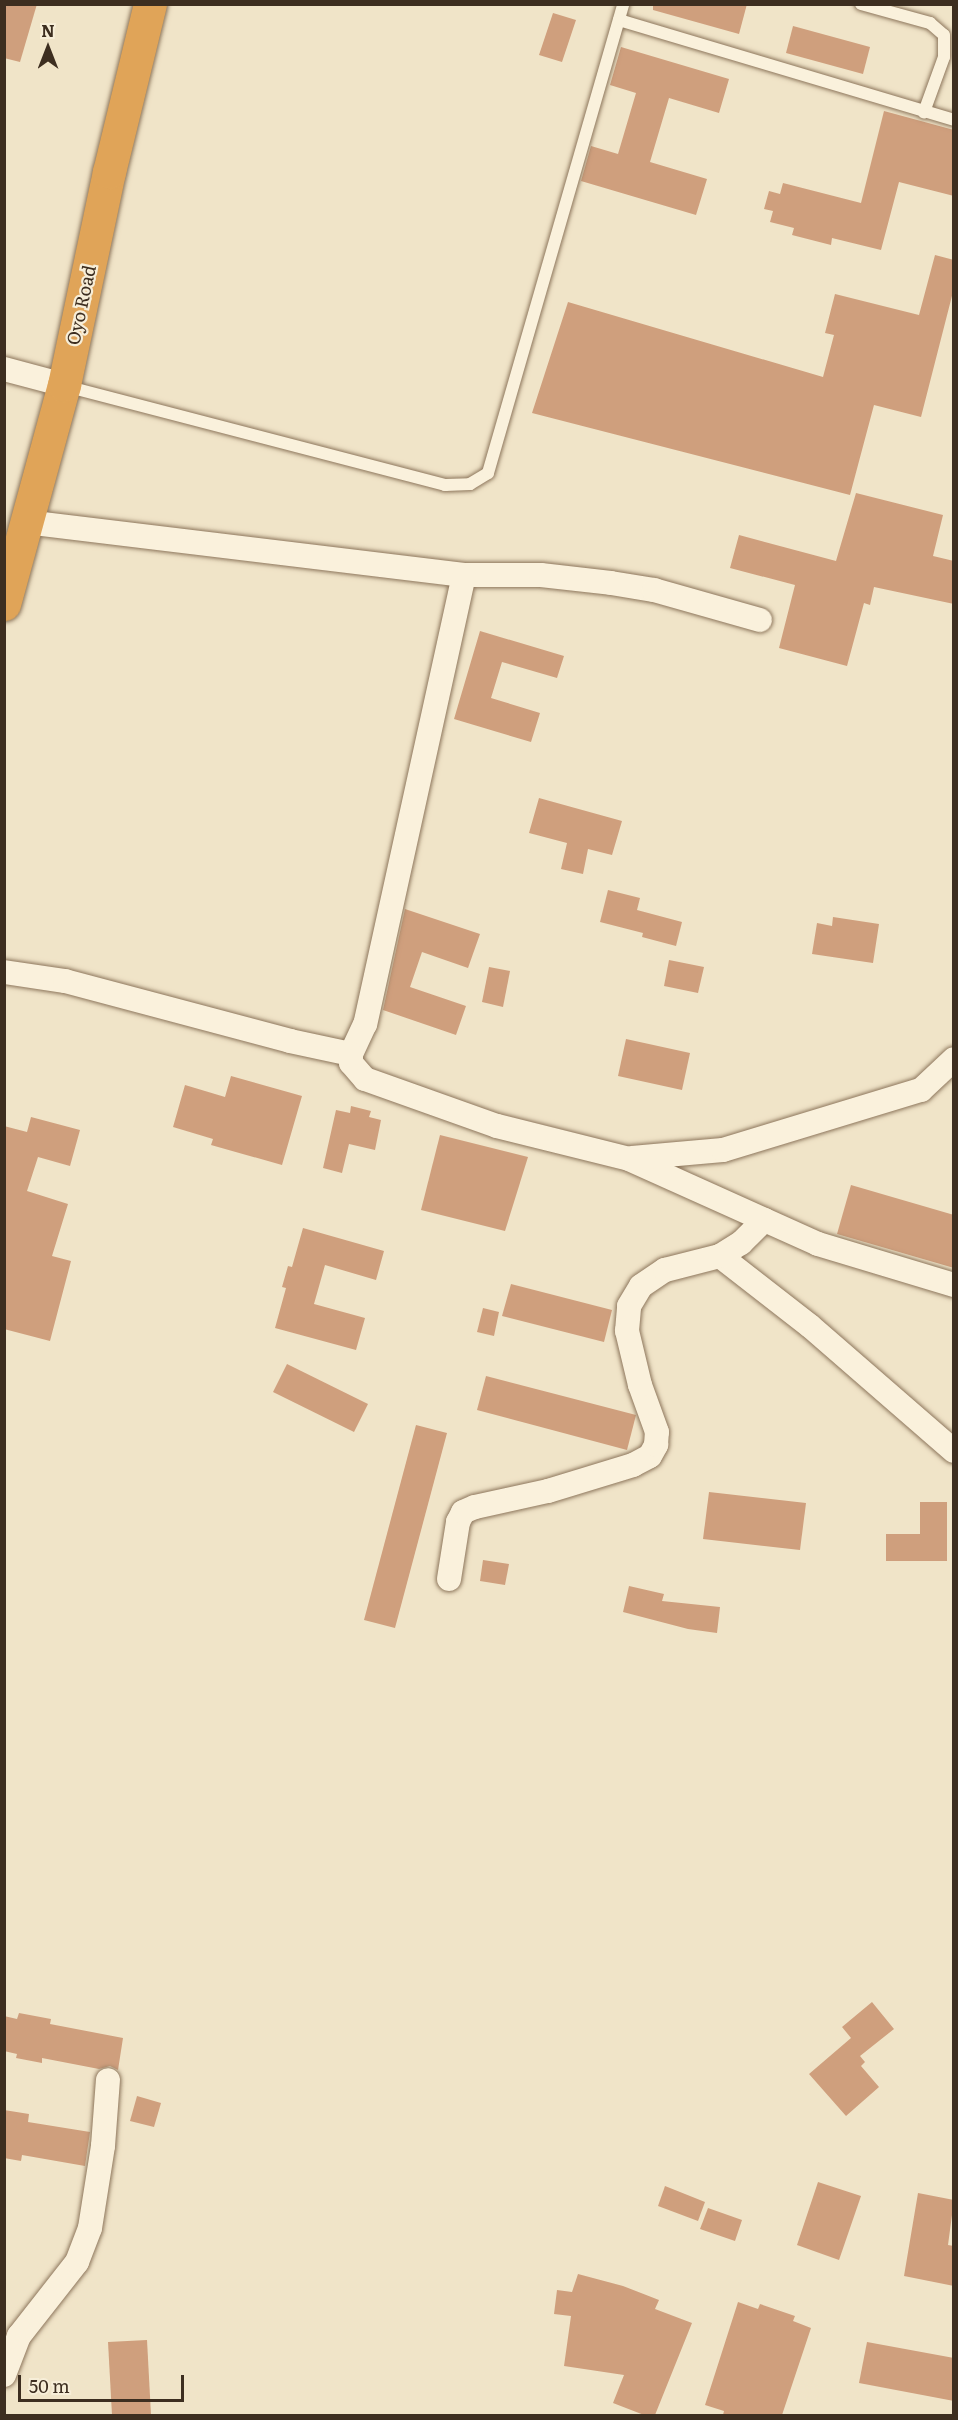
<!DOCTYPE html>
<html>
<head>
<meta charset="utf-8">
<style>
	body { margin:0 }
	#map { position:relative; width:958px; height:2420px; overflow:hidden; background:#f0e4c8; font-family:Literata,serif }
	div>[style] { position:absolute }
	.building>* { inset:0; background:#cf9f7d }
	.roads { filter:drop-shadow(0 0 2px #8d765c) drop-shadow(0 0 2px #8d765c) }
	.lane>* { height:12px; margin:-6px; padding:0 6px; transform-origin:6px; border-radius:6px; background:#faf1dc }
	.street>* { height:24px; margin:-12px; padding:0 12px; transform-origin:12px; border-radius:12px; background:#faf1dc }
	.highway>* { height:33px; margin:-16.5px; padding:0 16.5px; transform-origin:16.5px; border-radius:16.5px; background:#e0a458 }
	span { translate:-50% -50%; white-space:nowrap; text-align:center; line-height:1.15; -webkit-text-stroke:4.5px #f7eed8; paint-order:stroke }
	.street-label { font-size:18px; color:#3d2e20 }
	.frame { position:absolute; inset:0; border:6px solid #3d2e20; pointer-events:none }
	.north { position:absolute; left:18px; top:18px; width:60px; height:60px; -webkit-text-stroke:4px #f7eed8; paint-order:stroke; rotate:0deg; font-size:16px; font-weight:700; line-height:24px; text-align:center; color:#3d2e20 }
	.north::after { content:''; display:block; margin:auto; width:21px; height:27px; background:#3d2e20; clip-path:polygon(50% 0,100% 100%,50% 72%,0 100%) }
	.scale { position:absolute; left:18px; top:2375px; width:166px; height:27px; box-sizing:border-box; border:3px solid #3d2e20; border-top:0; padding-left:8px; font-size:18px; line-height:21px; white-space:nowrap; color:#3d2e20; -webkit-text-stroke:4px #f7eed8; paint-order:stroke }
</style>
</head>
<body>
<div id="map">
	<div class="building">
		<i style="clip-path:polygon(4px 4px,37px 4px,20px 62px,4px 58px)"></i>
		<i style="clip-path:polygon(653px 4px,747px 4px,739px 34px,653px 10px)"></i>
		<i style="clip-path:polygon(553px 13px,576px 20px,562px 62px,539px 55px)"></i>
		<i style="clip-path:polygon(793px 26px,870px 47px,863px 74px,786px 53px)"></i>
		<i style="clip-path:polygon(621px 47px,729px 79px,719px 113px,669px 98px,650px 162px,707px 179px,696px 215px,581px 181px,591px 146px,618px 154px,636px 93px,610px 85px)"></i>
		<i style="clip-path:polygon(884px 111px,954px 130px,954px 196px,899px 182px,881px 250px,832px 238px,831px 245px,792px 235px,794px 228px,770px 222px,773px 211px,764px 209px,769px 191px,780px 194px,783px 183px,861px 203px)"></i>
		<i style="clip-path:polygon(935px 255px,954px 260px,954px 288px,921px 417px,874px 405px,850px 495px,532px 413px,568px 302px,823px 377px,834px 335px,825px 333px,835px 294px,919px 315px)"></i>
		<i style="clip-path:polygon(856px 493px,943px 515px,933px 556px,954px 561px,954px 604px,874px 587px,870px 605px,864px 603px,847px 666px,779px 648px,795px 585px,730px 568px,739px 535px,836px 561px)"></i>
		<i style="clip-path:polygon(480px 631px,564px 656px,557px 678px,502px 662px,491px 698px,540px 713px,531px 742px,454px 719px)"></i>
		<i style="clip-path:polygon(539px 798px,622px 821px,612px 855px,588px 849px,583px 874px,561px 869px,567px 843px,529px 833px)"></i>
		<i style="clip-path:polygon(608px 890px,640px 898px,637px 910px,682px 922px,676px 946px,642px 937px,643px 933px,600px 922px)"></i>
		<i style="clip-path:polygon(405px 909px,480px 934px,468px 968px,422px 952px,410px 987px,466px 1006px,456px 1035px,383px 1010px)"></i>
		<i style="clip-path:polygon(833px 917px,879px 924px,873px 963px,812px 954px,817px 923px,832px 926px)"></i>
		<i style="clip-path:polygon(669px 960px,704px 967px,698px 993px,664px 986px)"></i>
		<i style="clip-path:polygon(489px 967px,510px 971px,503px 1007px,482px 1002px)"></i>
		<i style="clip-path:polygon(626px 1039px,690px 1053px,682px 1090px,618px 1076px)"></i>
		<i style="clip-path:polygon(231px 1076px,302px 1096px,282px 1165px,211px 1145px,213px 1139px,173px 1127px,185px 1085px,225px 1097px)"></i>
		<i style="clip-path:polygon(351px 1106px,371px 1111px,369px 1117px,381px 1120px,375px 1150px,349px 1144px,342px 1173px,323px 1168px,336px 1110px,350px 1113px)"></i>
		<i style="clip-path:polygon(31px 1117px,80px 1130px,70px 1166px,38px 1157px,27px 1191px,68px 1204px,52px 1256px,71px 1261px,50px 1341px,4px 1329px,4px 1126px,27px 1132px)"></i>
		<i style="clip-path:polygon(440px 1135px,528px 1157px,505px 1231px,421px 1210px)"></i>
		<i style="clip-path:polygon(851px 1185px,954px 1215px,954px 1268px,837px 1234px)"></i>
		<i style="clip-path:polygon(303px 1228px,384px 1251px,376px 1280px,325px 1265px,314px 1304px,365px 1318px,356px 1350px,275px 1328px,286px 1288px,282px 1287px,288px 1266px,292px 1267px)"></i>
		<i style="clip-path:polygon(511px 1284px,612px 1310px,604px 1342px,502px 1316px)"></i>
		<i style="clip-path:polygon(483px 1308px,499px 1312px,494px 1336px,477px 1332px)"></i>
		<i style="clip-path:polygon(287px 1364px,368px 1404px,354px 1432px,273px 1392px)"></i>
		<i style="clip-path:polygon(486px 1376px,636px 1415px,627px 1450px,477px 1410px)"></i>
		<i style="clip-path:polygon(416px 1425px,447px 1433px,395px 1628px,364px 1620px)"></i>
		<i style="clip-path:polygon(709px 1492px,806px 1503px,800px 1550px,703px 1539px)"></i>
		<i style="clip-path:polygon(920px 1502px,947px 1502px,947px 1561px,886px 1561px,886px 1534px,920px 1534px)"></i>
		<i style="clip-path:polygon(483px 1560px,509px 1564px,505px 1585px,480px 1581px)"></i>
		<i style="clip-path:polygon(629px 1586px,664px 1594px,662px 1601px,720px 1607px,717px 1633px,688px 1629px,623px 1612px)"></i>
		<i style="clip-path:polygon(872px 2002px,894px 2029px,860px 2056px,865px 2062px,861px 2066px,879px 2087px,846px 2116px,809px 2074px,851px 2038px,842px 2027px)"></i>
		<i style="clip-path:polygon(19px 2013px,51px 2019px,50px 2024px,123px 2038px,118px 2070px,110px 2066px,99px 2069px,42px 2058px,42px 2063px,16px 2058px,17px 2054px,4px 2051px,4px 2016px,17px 2019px)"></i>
		<i style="clip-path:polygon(137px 2096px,161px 2103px,154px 2127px,130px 2121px)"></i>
		<i style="clip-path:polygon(4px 2110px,29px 2114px,28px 2122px,90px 2132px,85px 2166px,22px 2155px,21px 2161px,4px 2158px)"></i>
		<i style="clip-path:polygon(818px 2182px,861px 2196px,839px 2260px,797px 2245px)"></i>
		<i style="clip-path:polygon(665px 2186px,705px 2202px,698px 2221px,658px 2206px)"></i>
		<i style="clip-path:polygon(918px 2193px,954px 2200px,948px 2245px,954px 2246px,954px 2286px,904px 2276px)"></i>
		<i style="clip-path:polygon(708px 2208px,742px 2220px,735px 2241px,700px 2229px)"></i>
		<i style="clip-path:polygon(578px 2274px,623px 2286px,659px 2300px,655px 2309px,692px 2323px,655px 2415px,644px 2415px,613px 2403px,624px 2375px,564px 2366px,571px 2316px,554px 2314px,557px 2290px,572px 2292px)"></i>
		<i style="clip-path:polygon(738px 2302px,758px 2309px,760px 2304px,795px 2316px,793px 2321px,811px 2328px,782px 2415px,723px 2415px,724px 2411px,705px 2405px)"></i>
		<i style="clip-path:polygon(147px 2340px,151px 2415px,112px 2415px,108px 2342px)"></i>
		<i style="clip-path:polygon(867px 2342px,954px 2358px,954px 2401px,859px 2383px)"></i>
	</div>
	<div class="roads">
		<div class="lane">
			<i style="left:861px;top:4px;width:72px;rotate:15.4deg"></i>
			<i style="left:930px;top:23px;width:18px;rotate:41deg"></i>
			<i style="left:944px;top:35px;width:22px;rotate:90deg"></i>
			<i style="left:944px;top:57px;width:59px;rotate:110deg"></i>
			<i style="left:619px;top:20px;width:350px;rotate:16.6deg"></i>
			<i style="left:65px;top:386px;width:393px;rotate:14.6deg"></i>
			<i style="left:445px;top:485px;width:25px;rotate:-2deg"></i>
			<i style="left:470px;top:484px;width:21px;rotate:-31deg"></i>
			<i style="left:488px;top:473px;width:488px;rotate:-73.9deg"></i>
		</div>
		<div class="street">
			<i style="left:4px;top:369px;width:62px;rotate:14.9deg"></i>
			<i style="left:26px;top:522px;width:441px;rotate:6.9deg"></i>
			<i style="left:464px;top:575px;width:77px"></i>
			<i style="left:541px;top:575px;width:70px;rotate:6.5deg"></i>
			<i style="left:611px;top:583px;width:44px;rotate:9.2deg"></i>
			<i style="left:654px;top:590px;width:110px;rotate:15.8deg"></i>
			<i style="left:464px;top:575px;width:460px;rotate:102.4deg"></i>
			<i style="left:365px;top:1024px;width:33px;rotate:115deg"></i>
			<i style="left:351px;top:1054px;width:9px;rotate:90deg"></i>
			<i style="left:351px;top:1063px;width:21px;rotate:49deg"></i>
			<i style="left:365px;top:1079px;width:140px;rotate:19.6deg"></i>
			<i style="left:497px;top:1126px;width:136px;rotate:14deg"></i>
			<i style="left:629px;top:1159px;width:207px;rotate:24.2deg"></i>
			<i style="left:818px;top:1244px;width:142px;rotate:16.8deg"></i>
			<i style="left:4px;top:972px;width:62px;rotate:8.4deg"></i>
			<i style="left:65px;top:981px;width:233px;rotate:14.9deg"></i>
			<i style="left:290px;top:1041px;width:62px;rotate:12deg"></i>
			<i style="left:632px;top:1158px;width:91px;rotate:-5deg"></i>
			<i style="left:723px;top:1150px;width:207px;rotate:-16.9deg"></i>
			<i style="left:921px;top:1090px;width:45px;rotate:-43.2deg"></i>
			<i style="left:720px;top:1256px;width:114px;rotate:37.9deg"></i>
			<i style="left:810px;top:1326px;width:191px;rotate:41deg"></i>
			<i style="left:449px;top:1579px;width:58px;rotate:-81deg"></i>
			<i style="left:458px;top:1522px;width:11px;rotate:-63deg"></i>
			<i style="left:463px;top:1512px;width:13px;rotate:-23deg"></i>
			<i style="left:475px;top:1507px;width:75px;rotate:-12.4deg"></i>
			<i style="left:548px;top:1491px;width:89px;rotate:-17deg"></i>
			<i style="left:633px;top:1465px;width:19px;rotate:-28deg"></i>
			<i style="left:650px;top:1456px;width:13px;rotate:-61deg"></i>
			<i style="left:656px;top:1445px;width:13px;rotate:-86deg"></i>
			<i style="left:657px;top:1432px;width:50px;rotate:-109.9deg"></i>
			<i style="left:640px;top:1385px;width:56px;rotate:-103.5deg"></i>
			<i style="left:627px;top:1331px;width:25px;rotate:-85deg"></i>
			<i style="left:629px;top:1306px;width:23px;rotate:-59deg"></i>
			<i style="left:641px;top:1286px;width:29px;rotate:-34deg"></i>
			<i style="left:665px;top:1270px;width:57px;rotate:-14.3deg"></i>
			<i style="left:720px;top:1256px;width:25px;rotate:-32deg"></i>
			<i style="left:741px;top:1243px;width:33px;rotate:-45deg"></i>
			<i style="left:4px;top:2375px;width:42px;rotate:-69deg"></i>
			<i style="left:19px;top:2336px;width:94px;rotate:-51.9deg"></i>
			<i style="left:77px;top:2262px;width:36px;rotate:-69deg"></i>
			<i style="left:90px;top:2228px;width:83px;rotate:-81deg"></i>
			<i style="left:103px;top:2146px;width:66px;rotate:-85.7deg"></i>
		</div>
		<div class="highway">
			<i style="left:4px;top:604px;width:227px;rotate:-74.7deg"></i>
			<i style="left:64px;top:385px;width:218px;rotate:-78.1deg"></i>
			<i style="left:109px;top:172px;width:173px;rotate:-76.3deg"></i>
		</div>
	</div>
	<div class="street-label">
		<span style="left:81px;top:305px;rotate:-78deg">Oyo Road</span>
	</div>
	<div class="frame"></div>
	<div class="north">N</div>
	<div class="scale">50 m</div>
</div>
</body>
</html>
